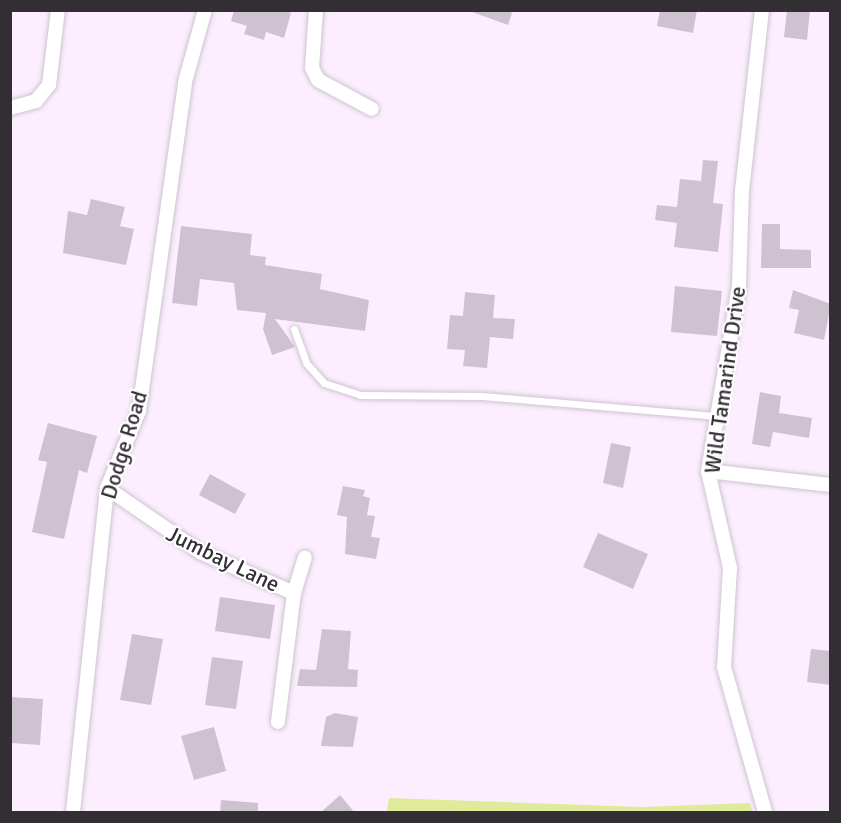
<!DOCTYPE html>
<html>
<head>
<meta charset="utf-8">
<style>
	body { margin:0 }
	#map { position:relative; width:841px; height:823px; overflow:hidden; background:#fceefe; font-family:Signika,sans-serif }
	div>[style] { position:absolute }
	.green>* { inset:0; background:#dfeb99 }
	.building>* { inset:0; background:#cec2d1 }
	.roads { filter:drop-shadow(0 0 2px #cfc3d2) drop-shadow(0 0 2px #cfc3d2) }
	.service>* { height:7px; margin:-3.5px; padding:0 3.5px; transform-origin:3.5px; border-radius:3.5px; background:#fff }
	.minor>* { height:14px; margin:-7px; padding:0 7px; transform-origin:7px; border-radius:7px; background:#fff }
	span { translate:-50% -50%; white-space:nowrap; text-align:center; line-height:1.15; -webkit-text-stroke:4.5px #fff; paint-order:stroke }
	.street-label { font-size:22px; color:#332e34 }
	.frame { position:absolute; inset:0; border:12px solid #332e34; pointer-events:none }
</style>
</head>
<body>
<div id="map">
	<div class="green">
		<i style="clip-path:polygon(389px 798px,642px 807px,749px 803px,753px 812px,387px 812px)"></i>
	</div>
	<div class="building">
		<i style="clip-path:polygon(234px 10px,284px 10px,291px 13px,284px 38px,266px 32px,264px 40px,244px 34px,247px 26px,231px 21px)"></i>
		<i style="clip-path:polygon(505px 10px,512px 13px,508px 25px,472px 12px)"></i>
		<i style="clip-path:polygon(660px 10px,697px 10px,693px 33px,657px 26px)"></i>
		<i style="clip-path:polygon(787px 10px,810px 10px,807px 40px,784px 37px)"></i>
		<i style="clip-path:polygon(703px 160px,718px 161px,713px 203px,723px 204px,718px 252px,674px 247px,677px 223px,655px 220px,657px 205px,677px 207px,680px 179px,701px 181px)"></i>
		<i style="clip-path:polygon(91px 199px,125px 207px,120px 226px,134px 229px,126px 265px,63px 253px,68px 211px,87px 215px)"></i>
		<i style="clip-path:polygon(762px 224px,780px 224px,780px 249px,811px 250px,811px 268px,761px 268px)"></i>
		<i style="clip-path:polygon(181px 226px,252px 234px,250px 255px,266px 257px,265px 265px,322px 274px,320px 289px,369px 300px,365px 331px,275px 319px,295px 347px,272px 355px,263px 329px,266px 313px,237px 310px,234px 283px,200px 279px,197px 306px,172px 303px)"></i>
		<i style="clip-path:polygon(675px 286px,722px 291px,717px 336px,671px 332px)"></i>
		<i style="clip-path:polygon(793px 290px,831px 304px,824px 340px,794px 333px,799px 310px,789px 308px)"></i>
		<i style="clip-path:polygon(465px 292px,495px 295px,493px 318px,515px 319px,513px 339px,490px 337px,487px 368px,463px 366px,465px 350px,447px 349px,450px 315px,463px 316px)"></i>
		<i style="clip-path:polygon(760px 392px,781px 396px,779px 413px,812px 418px,809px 438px,773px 432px,770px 447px,752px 444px)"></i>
		<i style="clip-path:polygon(48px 423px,97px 436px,87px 473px,79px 470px,64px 539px,32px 532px,47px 462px,38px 460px)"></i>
		<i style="clip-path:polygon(611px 443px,631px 447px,623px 488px,603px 483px)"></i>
		<i style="clip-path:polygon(210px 474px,246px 494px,235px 514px,199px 495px)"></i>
		<i style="clip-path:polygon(343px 486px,365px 490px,363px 496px,370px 498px,367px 515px,375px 516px,371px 537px,380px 538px,376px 559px,345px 554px,347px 517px,337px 515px)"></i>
		<i style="clip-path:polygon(598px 533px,648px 554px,633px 589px,583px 567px)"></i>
		<i style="clip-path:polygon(220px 597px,275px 605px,270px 639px,215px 631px)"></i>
		<i style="clip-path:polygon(322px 629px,351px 631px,348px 669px,358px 670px,357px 687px,297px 686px,300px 669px,316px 670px)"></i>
		<i style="clip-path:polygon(132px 634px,163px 639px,151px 705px,120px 700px)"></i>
		<i style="clip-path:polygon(811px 649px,831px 651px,831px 685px,807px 682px)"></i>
		<i style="clip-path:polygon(212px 657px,243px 661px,236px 709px,205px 705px)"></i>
		<i style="clip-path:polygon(10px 697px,43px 699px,40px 745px,10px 743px)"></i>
		<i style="clip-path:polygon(335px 713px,358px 717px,353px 747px,321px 746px,326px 717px)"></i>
		<i style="clip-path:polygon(214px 727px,226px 771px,194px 780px,181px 736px)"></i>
		<i style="clip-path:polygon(340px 795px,355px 813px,320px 813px)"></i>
		<i style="clip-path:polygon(221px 800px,258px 803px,258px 813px,220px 813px)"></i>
	</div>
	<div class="roads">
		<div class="service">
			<i style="left:294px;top:329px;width:37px;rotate:70deg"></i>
			<i style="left:307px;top:364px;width:25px;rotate:48deg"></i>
			<i style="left:324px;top:383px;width:38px;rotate:18deg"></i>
			<i style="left:360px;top:395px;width:123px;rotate:0.5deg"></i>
			<i style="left:483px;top:396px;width:235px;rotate:4.9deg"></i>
		</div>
		<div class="minor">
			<i style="left:316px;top:10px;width:58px;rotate:93.9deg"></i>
			<i style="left:312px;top:68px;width:13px;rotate:63deg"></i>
			<i style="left:318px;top:80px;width:61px;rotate:28.2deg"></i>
			<i style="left:762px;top:10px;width:181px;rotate:96.3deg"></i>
			<i style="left:742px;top:190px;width:96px;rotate:91.8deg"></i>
			<i style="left:739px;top:286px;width:188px;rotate:99.5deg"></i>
			<i style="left:708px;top:471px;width:99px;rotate:77.2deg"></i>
			<i style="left:730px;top:568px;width:99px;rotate:93.5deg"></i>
			<i style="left:724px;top:667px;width:151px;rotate:74.2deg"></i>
			<i style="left:10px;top:108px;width:27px;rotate:-15deg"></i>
			<i style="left:36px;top:101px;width:21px;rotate:-51deg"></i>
			<i style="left:49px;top:85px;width:76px;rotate:-83.2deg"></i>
			<i style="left:708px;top:471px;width:123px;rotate:6.5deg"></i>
			<i style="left:107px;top:488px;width:113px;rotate:34.5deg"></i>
			<i style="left:200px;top:552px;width:103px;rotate:23.6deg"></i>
			<i style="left:294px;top:593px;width:130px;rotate:97.1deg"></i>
			<i style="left:294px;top:593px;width:37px;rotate:-73deg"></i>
			<i style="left:73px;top:812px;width:326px;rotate:-84deg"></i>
			<i style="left:107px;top:488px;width:83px;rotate:-67.4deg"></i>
			<i style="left:139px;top:411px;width:332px;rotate:-82deg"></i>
			<i style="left:185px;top:82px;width:75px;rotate:-74.5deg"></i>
		</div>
	</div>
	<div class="street-label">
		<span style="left:725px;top:380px;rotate:-82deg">Wild Tamarind Drive</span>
		<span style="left:124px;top:445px;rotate:-73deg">Dodge Road</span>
		<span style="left:223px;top:559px;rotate:26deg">Jumbay Lane</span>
	</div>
	<div class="frame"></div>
</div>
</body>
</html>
